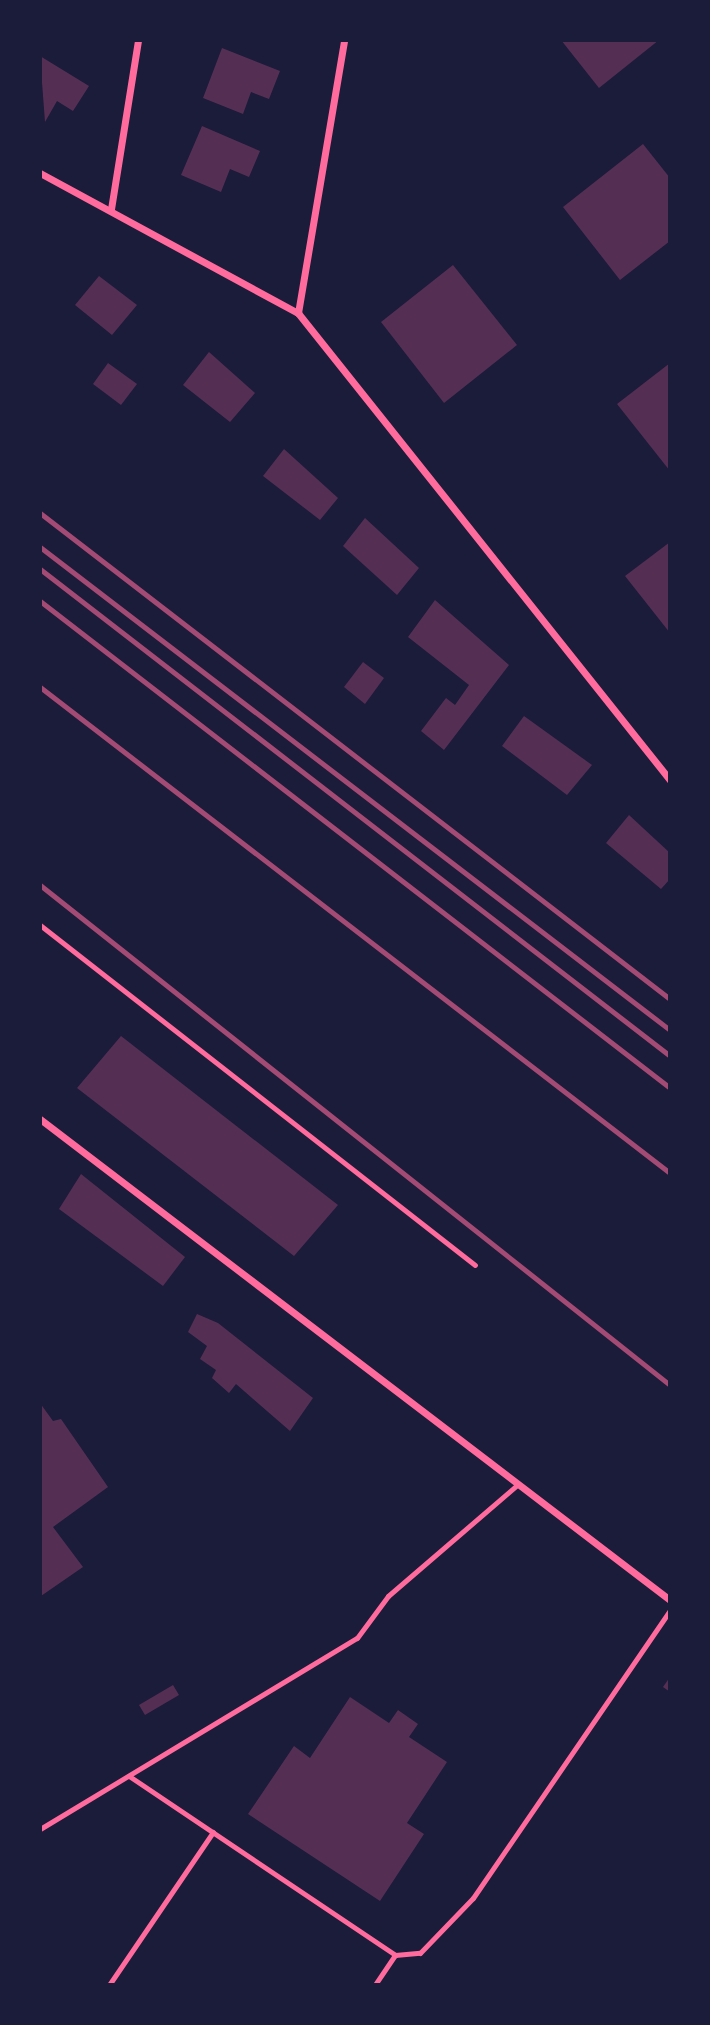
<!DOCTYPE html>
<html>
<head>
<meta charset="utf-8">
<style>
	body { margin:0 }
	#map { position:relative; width:710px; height:2025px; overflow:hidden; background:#1b1b3a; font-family:Manrope,sans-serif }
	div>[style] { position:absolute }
	.building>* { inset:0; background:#542f53 }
	.service>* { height:5px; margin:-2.5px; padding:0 2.5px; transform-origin:2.5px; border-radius:2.5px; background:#ff6b9d }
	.minor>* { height:7px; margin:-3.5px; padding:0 3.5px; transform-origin:3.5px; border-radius:3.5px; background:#ff6b9d }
	.rail>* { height:5px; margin:-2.5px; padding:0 2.5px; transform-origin:2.5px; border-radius:2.5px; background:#a44b75 }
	span { translate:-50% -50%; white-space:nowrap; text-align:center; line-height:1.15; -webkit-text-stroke:7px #1b1b3a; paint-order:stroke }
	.frame { position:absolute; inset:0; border:42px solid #1b1b3a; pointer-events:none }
</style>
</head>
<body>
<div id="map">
	<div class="building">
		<i style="clip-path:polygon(561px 40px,659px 40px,599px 88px)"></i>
		<i style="clip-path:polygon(222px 48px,280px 71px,269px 99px,251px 92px,243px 114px,203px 98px)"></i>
		<i style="clip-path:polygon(40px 56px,89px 86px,73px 111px,57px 101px,45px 122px)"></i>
		<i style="clip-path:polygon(202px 126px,260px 151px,249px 177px,230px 169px,221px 192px,181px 175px)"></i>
		<i style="clip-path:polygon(643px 144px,670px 178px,670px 241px,620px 280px,563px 207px)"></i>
		<i style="clip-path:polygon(453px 265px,517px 345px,444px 403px,381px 322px)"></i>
		<i style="clip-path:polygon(99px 276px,137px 305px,112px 335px,75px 305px)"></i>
		<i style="clip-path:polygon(209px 352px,255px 393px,230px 422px,183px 385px)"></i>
		<i style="clip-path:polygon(108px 363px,137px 384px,121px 405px,93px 384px)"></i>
		<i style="clip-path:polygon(670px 363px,670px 471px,617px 404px)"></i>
		<i style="clip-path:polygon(284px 449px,338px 498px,320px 520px,263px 476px)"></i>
		<i style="clip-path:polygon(365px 518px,419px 568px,397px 595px,343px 546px)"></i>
		<i style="clip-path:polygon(670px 542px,670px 633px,625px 576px)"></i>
		<i style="clip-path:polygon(435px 600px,509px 665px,444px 750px,421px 731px,446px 698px,455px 705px,469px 685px,408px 637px)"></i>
		<i style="clip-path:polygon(363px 662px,384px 678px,365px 704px,344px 687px)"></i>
		<i style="clip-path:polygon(524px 716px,592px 765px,567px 795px,502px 746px)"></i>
		<i style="clip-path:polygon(629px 815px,670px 853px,670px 879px,661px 889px,606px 843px)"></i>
		<i style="clip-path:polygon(121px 1036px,338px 1205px,294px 1256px,77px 1088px)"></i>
		<i style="clip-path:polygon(81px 1174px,185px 1257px,163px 1286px,59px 1209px)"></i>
		<i style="clip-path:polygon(197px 1314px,218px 1323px,313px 1398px,290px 1431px,236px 1384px,229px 1393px,212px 1378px,216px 1370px,200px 1359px,207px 1346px,188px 1332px)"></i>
		<i style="clip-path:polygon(40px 1403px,53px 1421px,61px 1419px,108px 1487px,53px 1527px,83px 1567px,41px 1596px)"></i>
		<i style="clip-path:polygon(670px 1677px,670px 1692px,663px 1687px)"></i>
		<i style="clip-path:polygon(173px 1685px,179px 1695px,145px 1715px,139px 1705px)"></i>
		<i style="clip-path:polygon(350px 1697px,389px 1723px,398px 1710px,418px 1724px,409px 1737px,447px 1762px,407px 1823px,424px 1834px,380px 1901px,248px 1814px,294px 1746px,310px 1758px)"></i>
	</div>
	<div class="service">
		<i style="left:40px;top:925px;width:552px;rotate:38.01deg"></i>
		<i style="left:129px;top:1776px;width:321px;rotate:33.9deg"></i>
		<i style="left:395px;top:1955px;width:36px;rotate:124deg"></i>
		<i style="left:40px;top:1829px;width:370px;rotate:-31.1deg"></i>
		<i style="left:357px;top:1638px;width:52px;rotate:-53.6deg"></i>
		<i style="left:388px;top:1596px;width:170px;rotate:-40.7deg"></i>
		<i style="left:395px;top:1955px;width:25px;rotate:-5deg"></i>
		<i style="left:420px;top:1953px;width:76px;rotate:-46.1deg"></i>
		<i style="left:473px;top:1898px;width:349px;rotate:-55.6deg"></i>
		<i style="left:109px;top:1985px;width:185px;rotate:-55.8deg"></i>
	</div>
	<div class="minor">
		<i style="left:40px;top:173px;width:294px;rotate:28.5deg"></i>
		<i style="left:298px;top:313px;width:597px;rotate:51.46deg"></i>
		<i style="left:111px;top:209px;width:171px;rotate:-80.9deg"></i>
		<i style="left:298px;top:313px;width:277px;rotate:-80.4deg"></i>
		<i style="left:40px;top:1119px;width:793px;rotate:37.36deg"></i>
	</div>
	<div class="rail">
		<i style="left:40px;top:513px;width:796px;rotate:37.65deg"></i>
		<i style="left:40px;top:547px;width:794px;rotate:37.48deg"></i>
		<i style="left:40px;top:569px;width:796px;rotate:37.7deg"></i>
		<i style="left:40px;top:601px;width:796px;rotate:37.7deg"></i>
		<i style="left:40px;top:687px;width:796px;rotate:37.65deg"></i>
		<i style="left:40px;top:885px;width:804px;rotate:38.44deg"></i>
	</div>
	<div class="frame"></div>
</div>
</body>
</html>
